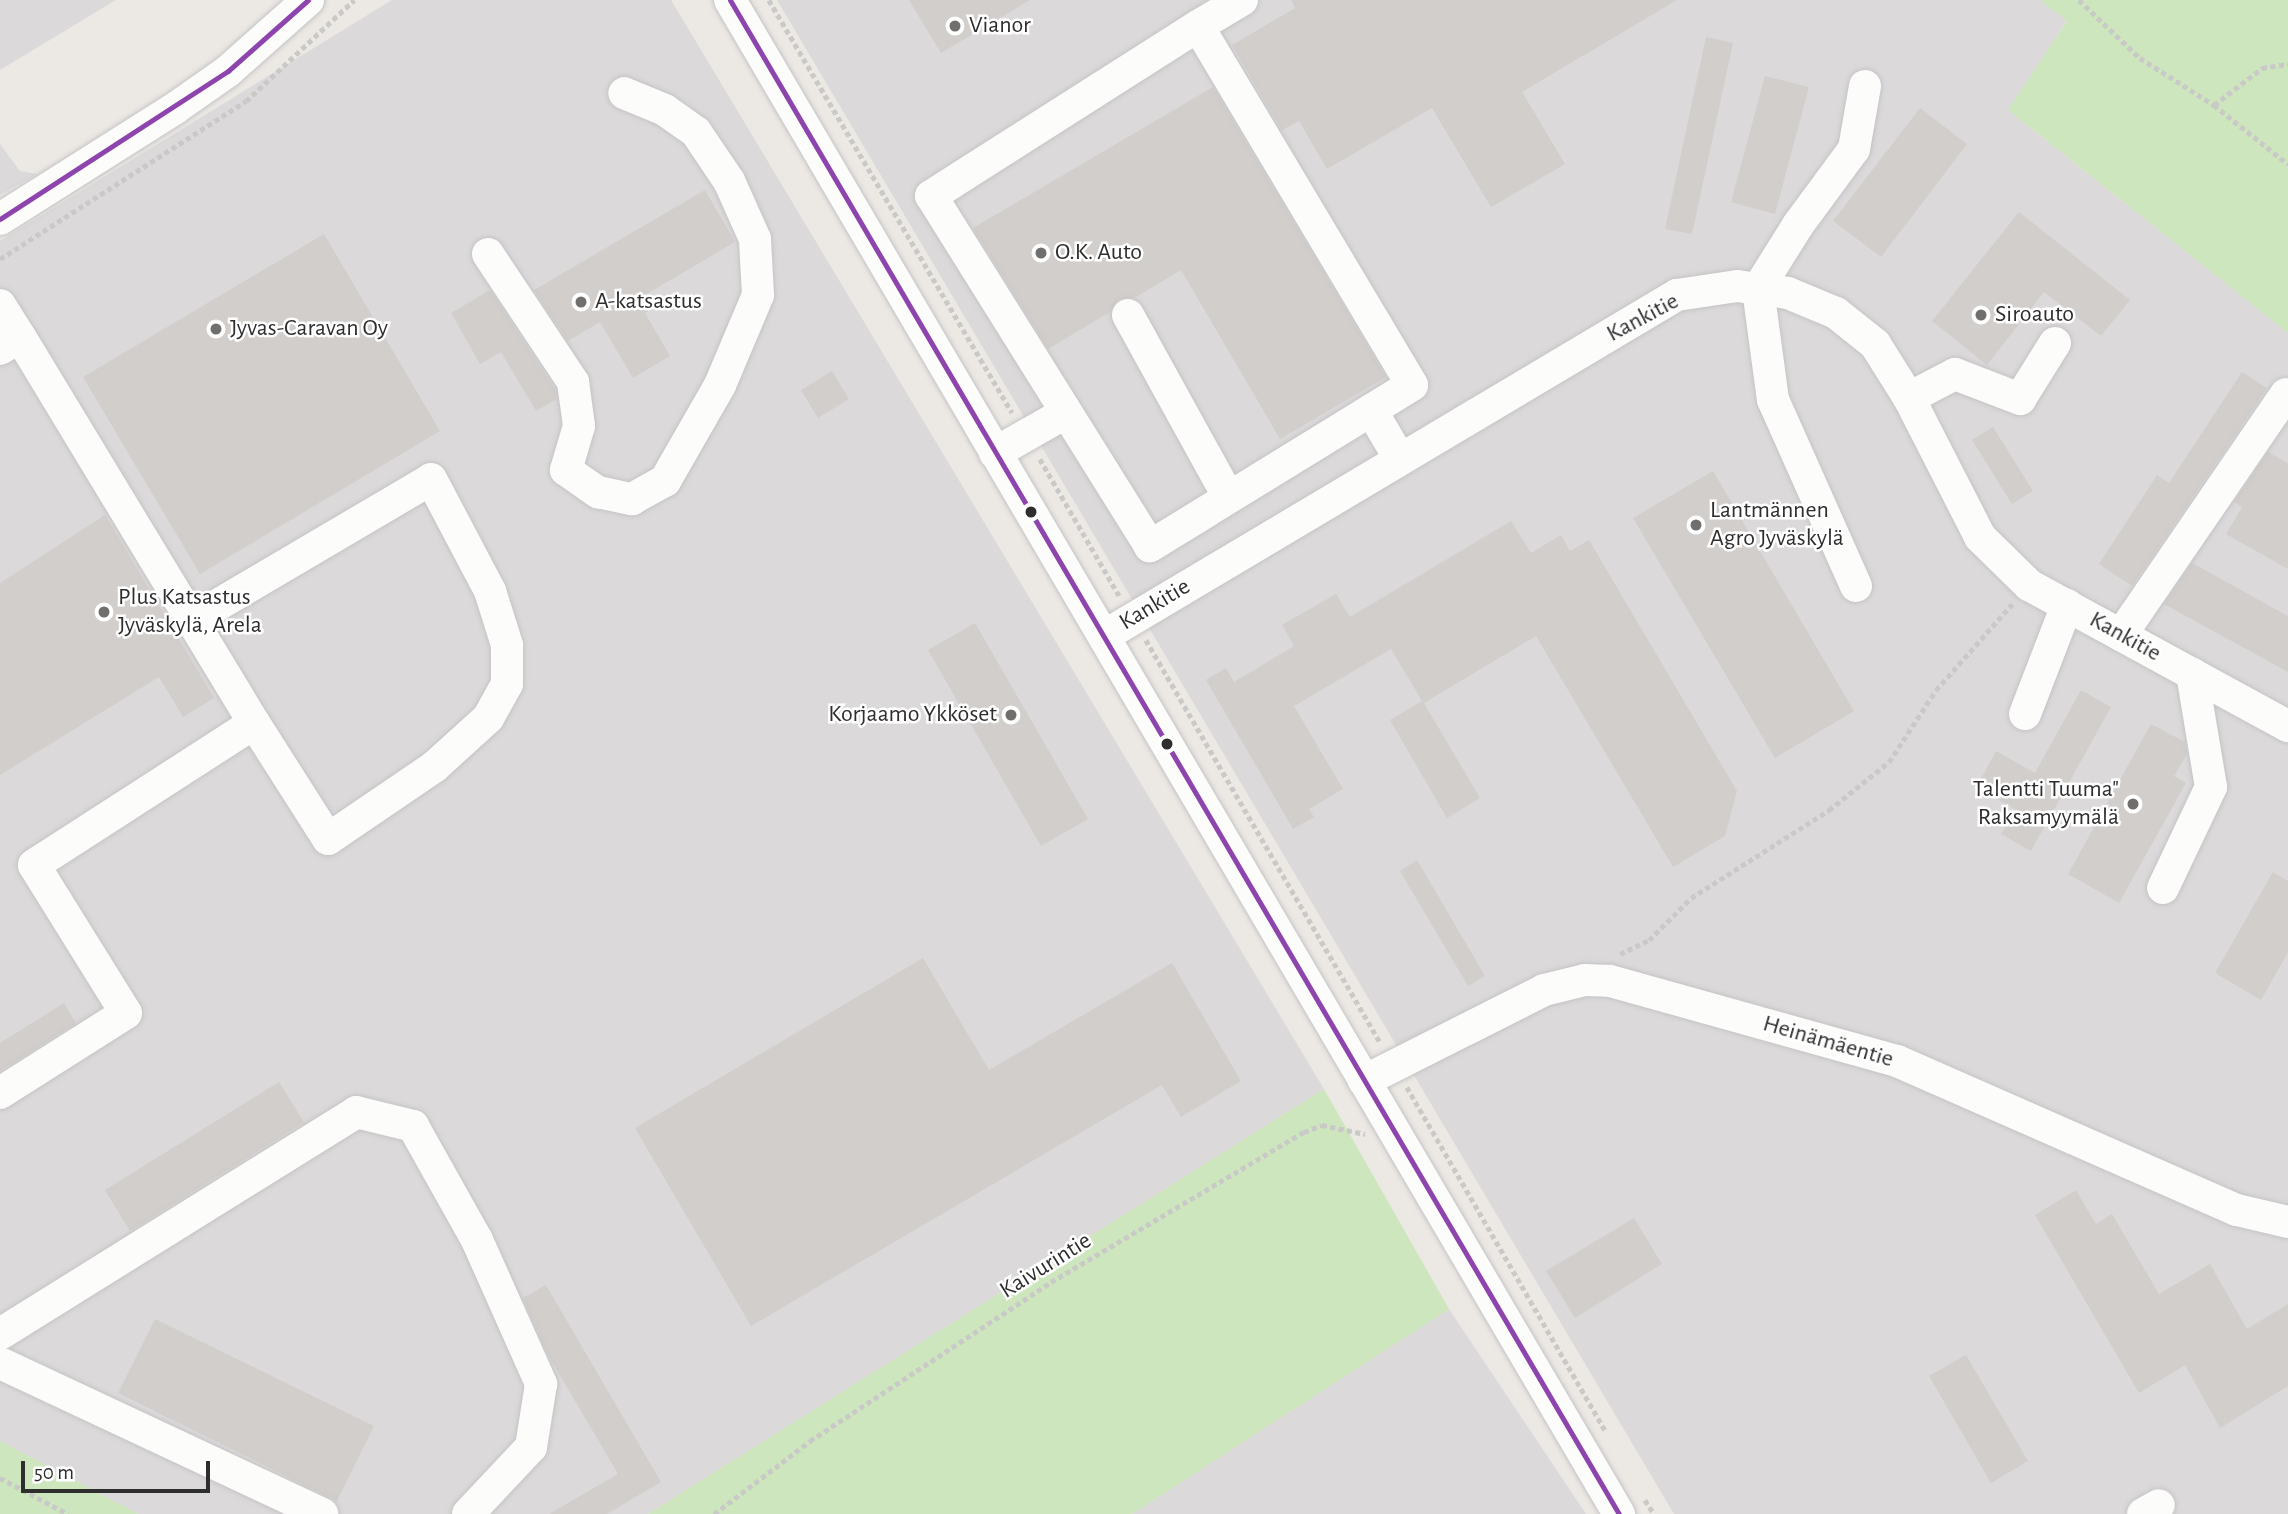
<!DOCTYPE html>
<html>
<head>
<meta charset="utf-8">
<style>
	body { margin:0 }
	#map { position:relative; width:2288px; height:1514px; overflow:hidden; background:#ece8e4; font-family:"Alegreya Sans",sans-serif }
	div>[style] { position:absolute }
	.industrial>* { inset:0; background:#dcd9db }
	.green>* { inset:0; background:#cee6be }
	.building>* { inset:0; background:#d1cecb }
	.path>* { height:4.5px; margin-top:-2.25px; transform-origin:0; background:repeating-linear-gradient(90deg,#c9c9c8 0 5px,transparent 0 8.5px) }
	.roads { filter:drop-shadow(0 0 2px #c5c4c5) drop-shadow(0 0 2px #c5c4c5) }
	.minor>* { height:32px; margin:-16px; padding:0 16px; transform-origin:16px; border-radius:16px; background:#fcfcfb }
	.bus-1>* { height:5px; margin:-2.5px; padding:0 2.5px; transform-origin:2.5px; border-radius:2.5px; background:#8e44ad }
	.dots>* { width:19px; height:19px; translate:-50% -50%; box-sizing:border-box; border:4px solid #fff; border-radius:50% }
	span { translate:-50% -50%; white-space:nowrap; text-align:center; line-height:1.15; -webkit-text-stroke:5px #fff; paint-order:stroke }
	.poi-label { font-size:24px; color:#2e2e2e }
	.left { translate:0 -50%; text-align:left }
	.right { translate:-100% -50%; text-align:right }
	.street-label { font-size:24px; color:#2e2e2e }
	.scale { position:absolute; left:21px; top:1461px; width:189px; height:32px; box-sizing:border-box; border:4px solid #2e2e2e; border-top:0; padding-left:9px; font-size:21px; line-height:24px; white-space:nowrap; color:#2e2e2e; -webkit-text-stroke:5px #fff; paint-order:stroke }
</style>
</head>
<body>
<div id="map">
	<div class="industrial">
		<i style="clip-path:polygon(0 0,116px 0,0 70px)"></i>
		<i style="clip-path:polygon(392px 0,671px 0,1324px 1089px,648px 1514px,138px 1514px,0 1441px,0 241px)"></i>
		<i style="clip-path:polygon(777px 0,2040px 0,2067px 20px,2009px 111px,2288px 333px,2288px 1514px,1674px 1514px)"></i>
		<i style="clip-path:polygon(0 144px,20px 171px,37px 174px,0 195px)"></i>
		<i style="clip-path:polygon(1449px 1309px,1586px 1514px,1132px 1514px)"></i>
	</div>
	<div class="green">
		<i style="clip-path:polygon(2040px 0,2288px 0,2288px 333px,2008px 110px,2067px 21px)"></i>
		<i style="clip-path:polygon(1324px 1089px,1449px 1309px,1132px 1514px,648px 1514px)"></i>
		<i style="clip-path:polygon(0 1441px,138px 1514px,0 1514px)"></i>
	</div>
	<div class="building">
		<i style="clip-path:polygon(909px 0,1030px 0,941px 53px)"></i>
		<i style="clip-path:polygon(1291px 0,1677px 0,1522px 92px,1565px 164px,1491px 207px,1432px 108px,1327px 169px,1299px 121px,1282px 130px,1232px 45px,1295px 8px)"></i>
		<i style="clip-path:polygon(1706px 37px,1733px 43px,1692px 234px,1665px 229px)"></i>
		<i style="clip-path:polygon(1765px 76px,1809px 87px,1775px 214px,1731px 202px)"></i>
		<i style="clip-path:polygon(1213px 87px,1386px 377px,1280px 439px,1181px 270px,1134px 298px,1119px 299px,1110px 312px,1048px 349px,973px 228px)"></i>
		<i style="clip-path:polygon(1920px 108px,1967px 144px,1881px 257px,1833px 221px)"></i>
		<i style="clip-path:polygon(705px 190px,735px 242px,645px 295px,653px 309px,645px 313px,670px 356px,633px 378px,600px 322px,568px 341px,534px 290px)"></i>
		<i style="clip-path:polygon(2019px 212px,2130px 300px,2101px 336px,2044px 292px,1987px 365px,1932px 321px)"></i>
		<i style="clip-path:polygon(324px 234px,440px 431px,200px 574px,83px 377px)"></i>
		<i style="clip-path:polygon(490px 290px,555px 389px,557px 399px,536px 411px,501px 352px,480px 364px,451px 313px)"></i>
		<i style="clip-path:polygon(832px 371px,849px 399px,818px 418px,801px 390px)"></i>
		<i style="clip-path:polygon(2242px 372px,2267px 388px,2132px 586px,2099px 564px,2157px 475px,2169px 483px)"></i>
		<i style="clip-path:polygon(1993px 427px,2033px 491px,2012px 504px,1972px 440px)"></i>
		<i style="clip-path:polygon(2268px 452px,2288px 463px,2288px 569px,2226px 534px,2242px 507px,2234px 502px)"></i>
		<i style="clip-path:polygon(1713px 471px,1854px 711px,1775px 758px,1633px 518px)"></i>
		<i style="clip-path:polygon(105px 515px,214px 698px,183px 717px,159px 677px,0 775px,0 583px)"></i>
		<i style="clip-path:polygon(1511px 521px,1531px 553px,1561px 535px,1570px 551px,1589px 540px,1737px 791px,1725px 836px,1673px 867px,1536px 636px,1424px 703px,1480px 798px,1447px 818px,1390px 720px,1422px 701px,1391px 649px,1294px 706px,1343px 789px,1309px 809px,1314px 817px,1293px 829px,1206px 680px,1226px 668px,1234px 682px,1294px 646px,1282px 625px,1336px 594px,1350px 617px)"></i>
		<i style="clip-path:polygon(2192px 563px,2288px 616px,2288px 672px,2164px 604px)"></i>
		<i style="clip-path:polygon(975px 623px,1088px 819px,1041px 846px,928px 650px)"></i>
		<i style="clip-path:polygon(2081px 690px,2111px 707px,2031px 851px,2001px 834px,2015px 809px,1976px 788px,1996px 751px,2035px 773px)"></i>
		<i style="clip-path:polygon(2151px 724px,2185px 742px,2187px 754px,2174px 776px,2186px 783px,2119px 903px,2068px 874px)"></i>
		<i style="clip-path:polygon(1417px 860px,1485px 976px,1468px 986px,1400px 871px)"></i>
		<i style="clip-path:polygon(2273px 872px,2288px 881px,2288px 952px,2261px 1000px,2215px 973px)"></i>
		<i style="clip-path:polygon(923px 958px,989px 1070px,1172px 963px,1241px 1081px,1181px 1117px,1162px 1085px,751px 1326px,635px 1128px)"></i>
		<i style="clip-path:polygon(64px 1003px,76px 1023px,0 1071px,0 1043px)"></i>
		<i style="clip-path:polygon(279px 1082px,304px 1122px,130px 1231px,105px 1190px)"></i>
		<i style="clip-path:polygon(2076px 1190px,2096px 1224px,2112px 1214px,2159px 1294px,2210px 1264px,2247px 1329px,2288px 1304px,2288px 1386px,2220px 1428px,2185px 1365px,2139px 1393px,2035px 1215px)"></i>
		<i style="clip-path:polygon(1634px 1218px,1662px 1264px,1575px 1318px,1546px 1271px)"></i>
		<i style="clip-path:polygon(546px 1285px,661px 1482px,607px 1514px,549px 1514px,618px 1474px,547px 1353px,523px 1298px)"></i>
		<i style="clip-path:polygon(155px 1319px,374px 1426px,337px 1501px,118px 1393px)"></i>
		<i style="clip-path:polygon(1966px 1355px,2028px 1461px,1991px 1483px,1929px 1376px)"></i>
	</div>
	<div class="path">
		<i style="left:769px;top:0;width:479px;rotate:59.5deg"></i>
		<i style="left:2079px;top:0;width:84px;rotate:43.6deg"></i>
		<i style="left:2140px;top:58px;width:88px;rotate:32.4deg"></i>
		<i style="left:2214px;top:105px;width:95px;rotate:38.6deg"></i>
		<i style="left:2214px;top:105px;width:61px;rotate:-37.6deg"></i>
		<i style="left:2262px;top:68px;width:26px;rotate:-9deg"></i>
		<i style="left:0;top:259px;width:292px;rotate:-32.7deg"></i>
		<i style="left:246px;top:101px;width:148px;rotate:-43.1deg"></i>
		<i style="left:1040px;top:459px;width:160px;rotate:59.9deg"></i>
		<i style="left:1146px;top:640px;width:467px;rotate:59.8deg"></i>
		<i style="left:1620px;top:954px;width:32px;rotate:-26deg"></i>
		<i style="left:1649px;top:940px;width:59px;rotate:-45deg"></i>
		<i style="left:1691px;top:898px;width:164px;rotate:-32.5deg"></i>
		<i style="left:1829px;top:810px;width:77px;rotate:-38.7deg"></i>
		<i style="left:1889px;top:762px;width:86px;rotate:-56.9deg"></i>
		<i style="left:1936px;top:690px;width:115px;rotate:-48.5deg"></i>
		<i style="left:1407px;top:1087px;width:397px;rotate:60deg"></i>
		<i style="left:0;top:1478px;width:77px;rotate:27.9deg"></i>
		<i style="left:1645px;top:1500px;width:17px;rotate:57deg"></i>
		<i style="left:714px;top:1514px;width:121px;rotate:-37.2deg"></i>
		<i style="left:810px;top:1441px;width:289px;rotate:-33.4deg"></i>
		<i style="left:1051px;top:1282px;width:294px;rotate:-30.7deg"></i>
		<i style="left:1304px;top:1132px;width:19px;rotate:-21deg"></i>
		<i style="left:1322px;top:1125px;width:44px;rotate:11.8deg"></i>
	</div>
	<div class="roads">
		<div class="minor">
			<i style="left:730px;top:0;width:1756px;rotate:59.58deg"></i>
			<i style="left:1198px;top:26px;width:418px;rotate:59.2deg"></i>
			<i style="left:1412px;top:385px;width:308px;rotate:148.4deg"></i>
			<i style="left:1150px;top:546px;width:413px;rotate:-122deg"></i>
			<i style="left:931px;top:196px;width:317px;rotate:-32.5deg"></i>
			<i style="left:1198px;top:26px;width:51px;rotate:-30.6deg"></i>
			<i style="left:0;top:219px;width:206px;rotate:-32.3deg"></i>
			<i style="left:174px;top:109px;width:66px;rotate:-35.1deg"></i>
			<i style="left:228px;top:71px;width:107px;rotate:-41.6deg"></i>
			<i style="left:488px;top:254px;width:154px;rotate:56.4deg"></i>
			<i style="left:573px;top:382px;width:44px;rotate:82.2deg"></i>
			<i style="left:579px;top:426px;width:46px;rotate:106.5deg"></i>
			<i style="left:566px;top:470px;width:39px;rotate:35deg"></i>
			<i style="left:598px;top:492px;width:35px;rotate:12deg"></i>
			<i style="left:632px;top:499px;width:38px;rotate:-29deg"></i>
			<i style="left:665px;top:481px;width:111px;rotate:-60.2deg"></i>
			<i style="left:720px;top:385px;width:98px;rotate:-67.1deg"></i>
			<i style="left:758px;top:295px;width:56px;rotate:-93.1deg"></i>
			<i style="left:755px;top:239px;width:64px;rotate:-114.1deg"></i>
			<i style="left:729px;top:181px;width:59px;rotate:-124deg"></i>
			<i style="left:696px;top:132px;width:38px;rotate:-145deg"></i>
			<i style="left:665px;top:110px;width:44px;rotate:-157.5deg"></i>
			<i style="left:0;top:305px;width:38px;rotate:58deg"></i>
			<i style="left:20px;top:337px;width:23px;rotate:149deg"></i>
			<i style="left:1128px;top:315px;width:207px;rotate:61.1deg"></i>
			<i style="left:1909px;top:398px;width:52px;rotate:-27.6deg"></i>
			<i style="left:1955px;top:374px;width:70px;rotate:21deg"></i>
			<i style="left:2020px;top:399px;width:66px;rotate:-58deg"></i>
			<i style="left:1371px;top:410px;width:57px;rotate:59.4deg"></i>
			<i style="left:995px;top:453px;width:81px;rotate:-29.7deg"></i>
			<i style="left:1856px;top:586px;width:204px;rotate:-114deg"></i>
			<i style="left:1773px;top:400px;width:112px;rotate:-97.7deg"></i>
			<i style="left:1758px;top:289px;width:75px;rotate:-58deg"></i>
			<i style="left:1798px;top:225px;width:94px;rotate:-53.6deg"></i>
			<i style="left:1854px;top:149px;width:64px;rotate:-80.1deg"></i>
			<i style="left:192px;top:620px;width:277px;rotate:-30.5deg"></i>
			<i style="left:431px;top:479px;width:127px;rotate:62.2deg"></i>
			<i style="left:490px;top:591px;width:57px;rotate:72.5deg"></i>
			<i style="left:507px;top:645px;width:39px;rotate:90deg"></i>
			<i style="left:507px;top:684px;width:39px;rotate:119deg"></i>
			<i style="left:488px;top:718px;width:73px;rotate:137.8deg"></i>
			<i style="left:434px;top:767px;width:128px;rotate:145.8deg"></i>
			<i style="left:328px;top:839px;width:138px;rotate:-122.5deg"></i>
			<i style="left:2121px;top:635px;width:292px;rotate:-55.6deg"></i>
			<i style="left:1104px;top:636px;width:667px;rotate:-30.76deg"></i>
			<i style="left:1677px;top:295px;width:61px;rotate:-8.5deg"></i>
			<i style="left:1737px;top:286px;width:51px;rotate:7.8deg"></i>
			<i style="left:1788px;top:293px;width:52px;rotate:22.6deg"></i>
			<i style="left:1836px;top:313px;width:50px;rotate:38.5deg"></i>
			<i style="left:1875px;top:344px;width:64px;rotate:57.8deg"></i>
			<i style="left:1909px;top:398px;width:156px;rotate:62.9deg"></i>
			<i style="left:1980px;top:537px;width:69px;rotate:44.4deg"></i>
			<i style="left:2029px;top:585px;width:295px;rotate:28.6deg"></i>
			<i style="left:2025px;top:714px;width:117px;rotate:-68.9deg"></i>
			<i style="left:2163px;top:888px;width:112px;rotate:-64.6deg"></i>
			<i style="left:2211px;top:787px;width:115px;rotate:-99.5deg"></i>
			<i style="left:1364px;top:1081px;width:202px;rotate:-26.8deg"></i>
			<i style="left:1544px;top:990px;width:42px;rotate:-13.7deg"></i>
			<i style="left:1585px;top:980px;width:25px;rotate:2deg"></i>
			<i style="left:1610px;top:981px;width:298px;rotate:15.6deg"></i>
			<i style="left:1897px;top:1061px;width:371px;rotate:23.7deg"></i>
			<i style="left:2237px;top:1210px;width:52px;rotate:13.2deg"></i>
			<i style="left:0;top:1093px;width:149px;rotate:-32.4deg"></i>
			<i style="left:126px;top:1013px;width:174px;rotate:-121.9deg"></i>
			<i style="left:34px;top:865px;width:262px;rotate:-32.8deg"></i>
			<i style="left:254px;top:723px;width:451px;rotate:-121.2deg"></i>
			<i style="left:0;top:1334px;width:420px;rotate:-31.9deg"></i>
			<i style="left:356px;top:1112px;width:59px;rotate:13.8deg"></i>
			<i style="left:413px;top:1126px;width:131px;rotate:60.7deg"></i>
			<i style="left:477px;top:1240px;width:158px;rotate:66deg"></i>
			<i style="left:541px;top:1384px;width:64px;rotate:99deg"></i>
			<i style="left:531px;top:1447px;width:92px;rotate:133.2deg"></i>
			<i style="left:0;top:1363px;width:356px;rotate:25.1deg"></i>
			<i style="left:2143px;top:1514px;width:18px;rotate:-29deg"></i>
		</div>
	</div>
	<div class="bus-1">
		<i style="left:730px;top:0;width:1756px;rotate:59.58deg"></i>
		<i style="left:0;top:219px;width:272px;rotate:-33deg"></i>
		<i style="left:228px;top:71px;width:107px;rotate:-41.6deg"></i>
	</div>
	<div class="dots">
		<i style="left:955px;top:26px;background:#706f6e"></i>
		<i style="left:1041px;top:253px;background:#706f6e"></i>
		<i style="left:581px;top:302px;background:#706f6e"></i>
		<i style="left:1981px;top:315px;background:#706f6e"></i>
		<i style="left:216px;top:329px;background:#706f6e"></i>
		<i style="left:1031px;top:512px;background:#2e2e2e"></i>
		<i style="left:1696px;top:525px;background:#706f6e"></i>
		<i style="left:104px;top:612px;background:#706f6e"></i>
		<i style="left:1011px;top:715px;background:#706f6e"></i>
		<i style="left:1167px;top:744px;background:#2e2e2e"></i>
		<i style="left:2133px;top:804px;background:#706f6e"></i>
	</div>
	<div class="poi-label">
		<span class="left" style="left:969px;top:26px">Vianor</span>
		<span class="left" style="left:1055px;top:253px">O.K. Auto</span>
		<span class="left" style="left:595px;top:302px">A-katsastus</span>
		<span class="left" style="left:1995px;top:315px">Siroauto</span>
		<span class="left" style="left:230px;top:329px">Jyvas-Caravan Oy</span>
		<span class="left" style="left:1710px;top:525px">Lantmännen<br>Agro Jyväskylä</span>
		<span class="left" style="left:118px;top:612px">Plus Katsastus<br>Jyväskylä, Arela</span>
		<span class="right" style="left:997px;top:715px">Korjaamo Ykköset</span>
		<span class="right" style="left:2119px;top:804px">Talentti Tuuma"<br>Raksamyymälä</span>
	</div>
	<div class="street-label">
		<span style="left:1643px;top:318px;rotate:-28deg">Kankitie</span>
		<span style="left:1155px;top:605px;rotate:-31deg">Kankitie</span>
		<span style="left:2125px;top:637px;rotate:29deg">Kankitie</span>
		<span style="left:1828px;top:1042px;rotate:16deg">Heinämäentie</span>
		<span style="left:1046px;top:1266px;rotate:-32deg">Kaivurintie</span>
	</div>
	<div class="scale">50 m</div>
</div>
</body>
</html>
